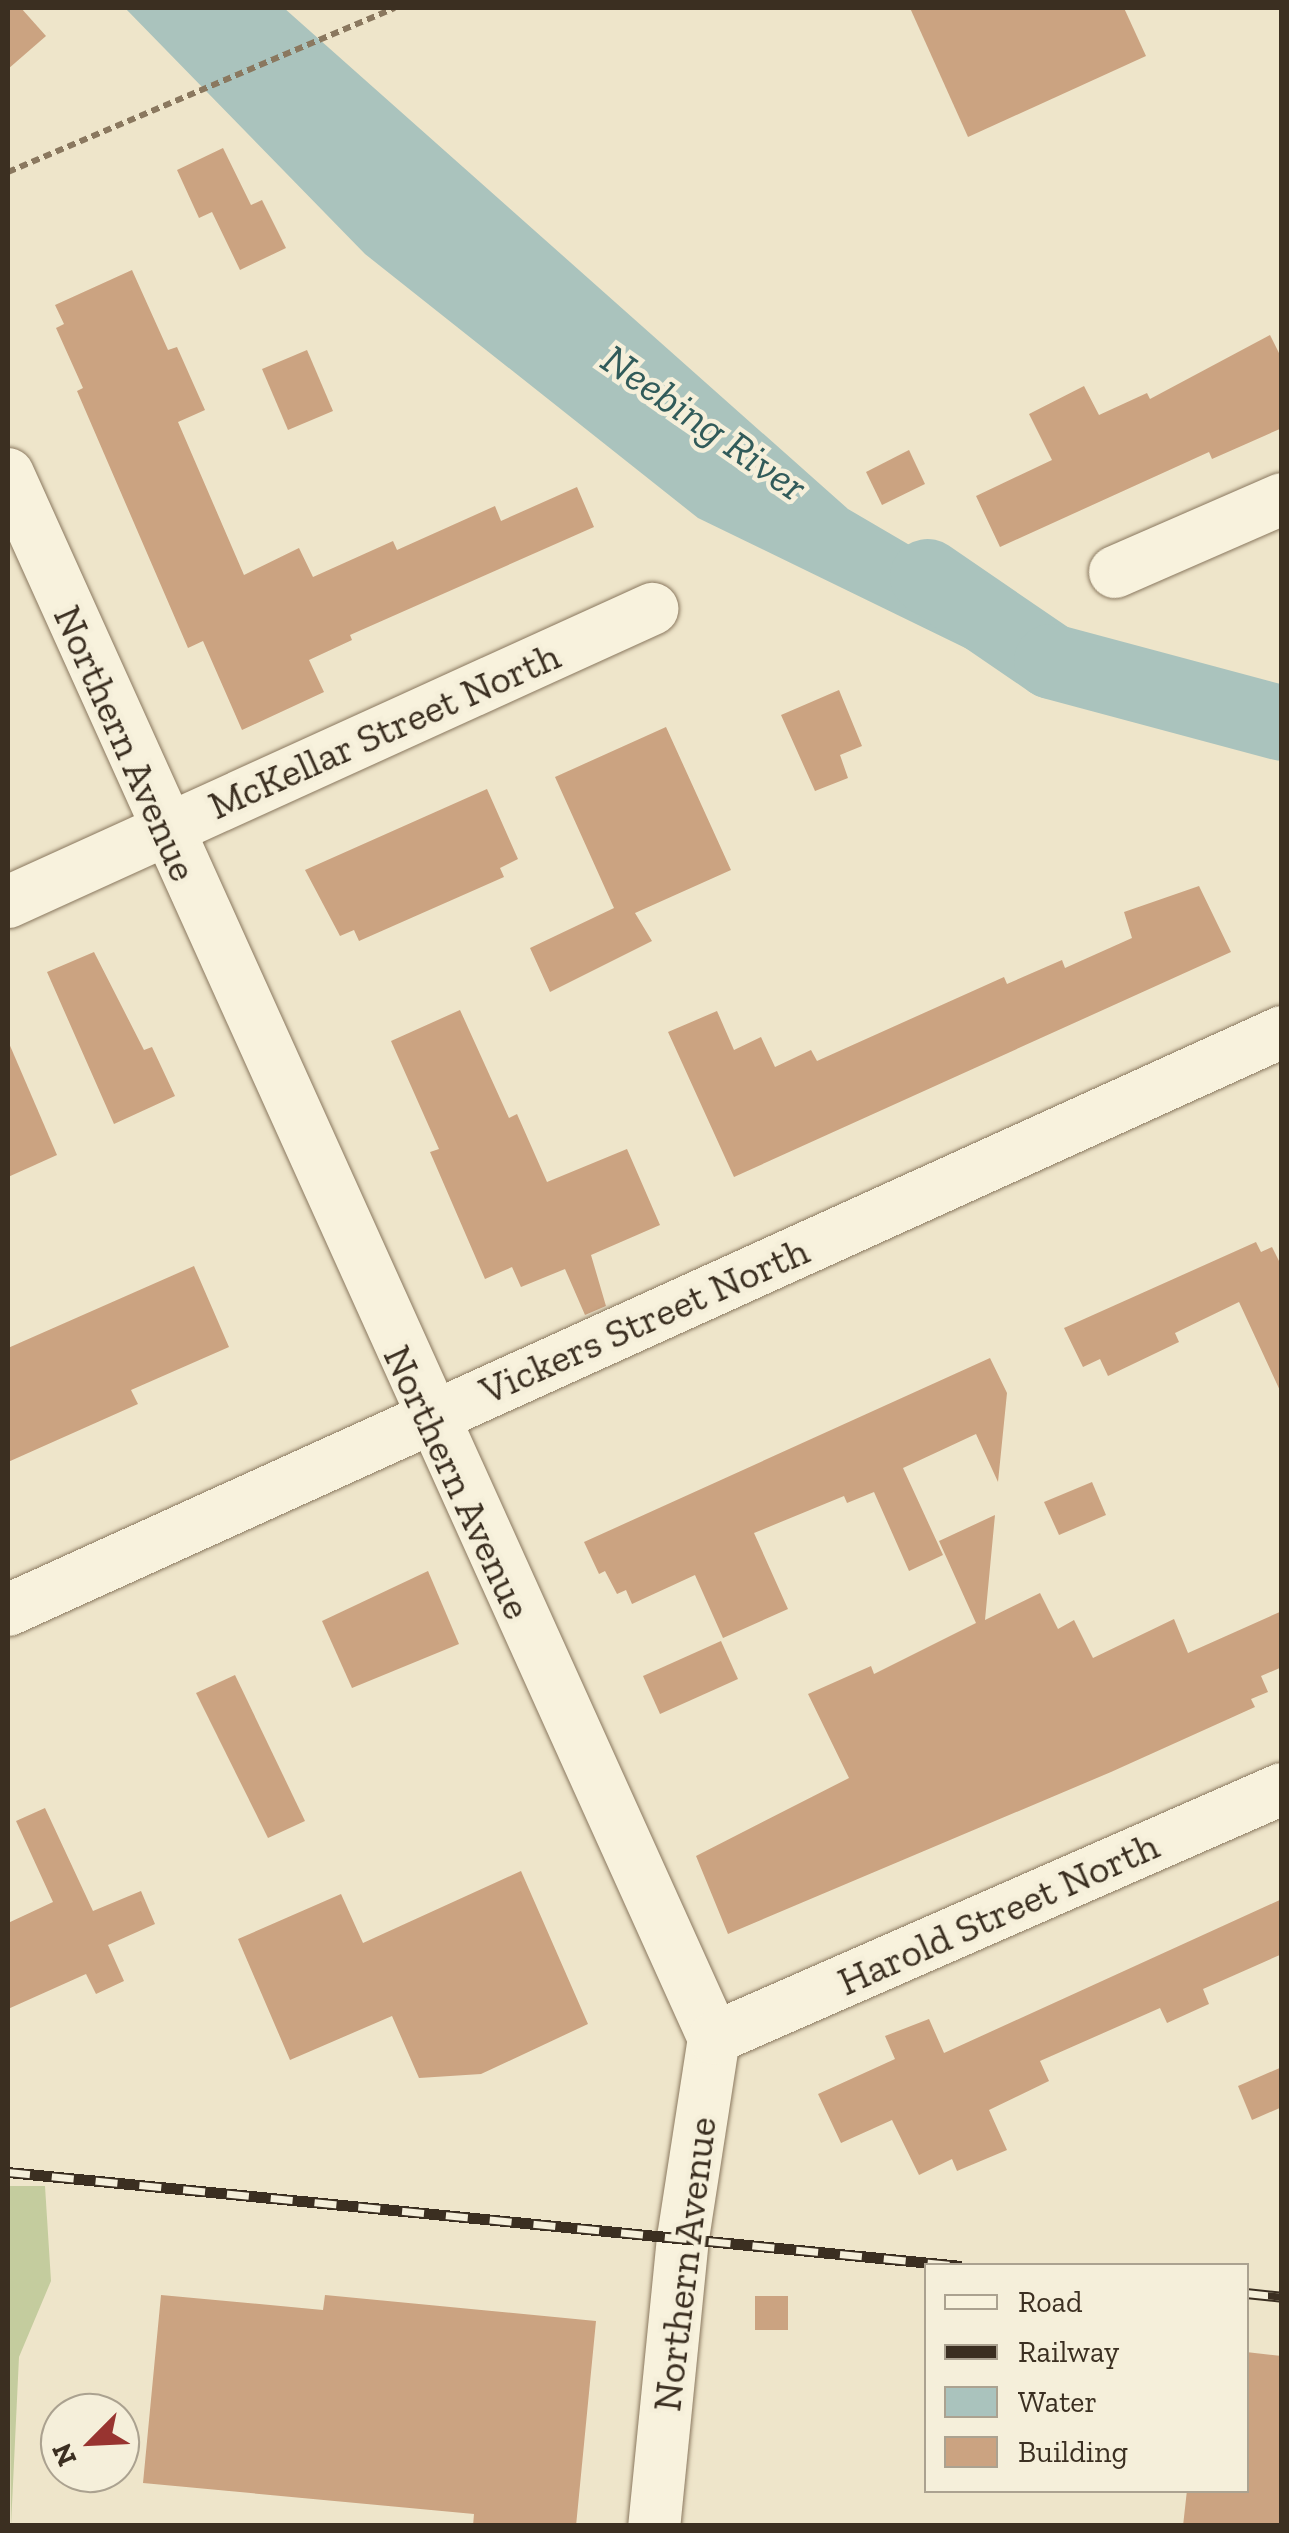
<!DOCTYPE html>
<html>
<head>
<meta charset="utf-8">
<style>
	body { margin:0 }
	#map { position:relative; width:1289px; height:2533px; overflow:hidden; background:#eee5ca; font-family:"Zilla Slab",serif }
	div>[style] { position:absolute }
	.green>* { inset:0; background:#c4cc9e }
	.water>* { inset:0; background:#aac3bd }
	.river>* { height:75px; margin:-37.5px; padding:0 37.5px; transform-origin:37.5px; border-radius:37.5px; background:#aac3bd }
	.building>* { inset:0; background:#cba381 }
	.path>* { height:6px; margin-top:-3px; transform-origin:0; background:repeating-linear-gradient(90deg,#8a785f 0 8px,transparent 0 13px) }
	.roads { filter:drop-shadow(0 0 2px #8a785f) drop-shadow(0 0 2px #8a785f) }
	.minor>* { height:52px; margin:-26px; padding:0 26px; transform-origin:26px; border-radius:26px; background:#f8f2dd }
	.rail>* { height:11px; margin-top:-5.5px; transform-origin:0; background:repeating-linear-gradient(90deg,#f5efda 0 22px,#3b2f21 0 44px); box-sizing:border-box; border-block:2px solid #3b2f21 }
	span { translate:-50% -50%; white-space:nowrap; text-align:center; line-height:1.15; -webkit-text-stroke:9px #f5efda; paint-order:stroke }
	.street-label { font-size:40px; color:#3b2f21 }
	.water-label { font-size:42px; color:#315b5a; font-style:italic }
	.frame { position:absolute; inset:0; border:10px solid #3b2f21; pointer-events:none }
	.legend { position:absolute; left:924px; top:2263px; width:325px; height:230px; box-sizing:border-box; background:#f5efda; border:2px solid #aba290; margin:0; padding:12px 18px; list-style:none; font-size:30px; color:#3b2f21 }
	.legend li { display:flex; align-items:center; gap:20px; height:50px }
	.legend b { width:50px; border:2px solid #aba290 }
	.north { position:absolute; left:40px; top:2393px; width:100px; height:100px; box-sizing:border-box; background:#f5efda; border:2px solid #aba290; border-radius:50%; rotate:246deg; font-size:28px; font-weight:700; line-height:40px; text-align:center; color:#3b2f21 }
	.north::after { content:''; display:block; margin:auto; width:35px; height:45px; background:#983430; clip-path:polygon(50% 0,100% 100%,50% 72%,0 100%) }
</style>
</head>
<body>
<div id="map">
	<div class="green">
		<i style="clip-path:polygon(8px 2186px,45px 2186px,51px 2281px,19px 2357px,11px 2526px)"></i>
	</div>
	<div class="water">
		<i style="clip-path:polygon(125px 8px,284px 8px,848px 509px,1029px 615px,990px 660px,698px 518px,365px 254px)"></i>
	</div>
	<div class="river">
		<i style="left:927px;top:576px;width:150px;rotate:34.4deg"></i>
		<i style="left:1051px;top:661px;width:239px;rotate:15deg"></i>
	</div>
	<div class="building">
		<i style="clip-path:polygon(8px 8px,21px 8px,46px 36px,8px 69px)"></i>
		<i style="clip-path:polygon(910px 8px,1124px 8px,1146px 56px,968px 137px)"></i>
		<i style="clip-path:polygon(223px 148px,251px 205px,262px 200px,286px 248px,240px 270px,212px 212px,199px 218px,177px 170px)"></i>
		<i style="clip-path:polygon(132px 270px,168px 350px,177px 347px,205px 410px,178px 422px,244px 575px,299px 548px,313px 577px,393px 541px,397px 550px,495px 506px,501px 521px,577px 487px,594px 527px,350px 635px,352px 640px,309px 660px,324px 692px,242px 730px,203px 641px,188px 648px,77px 391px,83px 388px,56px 328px,64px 324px,55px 305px)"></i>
		<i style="clip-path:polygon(1270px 335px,1282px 359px,1282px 428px,1212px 459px,1209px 452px,1000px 547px,976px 496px,1052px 460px,1029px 414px,1084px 386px,1099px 415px,1147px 393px,1150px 399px)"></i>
		<i style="clip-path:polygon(307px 350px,333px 411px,288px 430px,262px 369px)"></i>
		<i style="clip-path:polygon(909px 450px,925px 484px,882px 505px,866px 472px)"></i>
		<i style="clip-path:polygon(839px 690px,862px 746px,840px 755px,848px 778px,815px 791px,781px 715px)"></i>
		<i style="clip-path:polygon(666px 727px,731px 870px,635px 913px,652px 941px,550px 992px,530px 948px,614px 908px,555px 777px)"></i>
		<i style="clip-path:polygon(487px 789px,518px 859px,500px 868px,504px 877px,359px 941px,354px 930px,340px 936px,305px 870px)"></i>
		<i style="clip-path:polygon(1199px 886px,1231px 952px,734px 1177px,668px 1032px,717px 1011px,734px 1050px,761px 1037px,775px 1067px,811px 1050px,817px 1061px,1004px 977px,1007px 984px,1062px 960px,1065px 968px,1132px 938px,1124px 912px)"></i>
		<i style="clip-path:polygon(94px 952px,144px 1050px,152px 1047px,175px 1096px,114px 1124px,47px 972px)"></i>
		<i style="clip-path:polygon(460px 1010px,509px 1118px,517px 1114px,547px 1182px,627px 1149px,660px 1225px,591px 1255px,606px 1306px,585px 1315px,565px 1269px,521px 1287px,512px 1267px,485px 1279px,430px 1152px,439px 1149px,391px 1041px)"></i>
		<i style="clip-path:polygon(8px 1041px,57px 1155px,8px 1177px)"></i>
		<i style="clip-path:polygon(1256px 1242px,1261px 1252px,1272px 1247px,1282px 1267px,1282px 1395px,1239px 1302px,1175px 1333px,1179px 1342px,1108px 1376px,1100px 1359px,1083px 1367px,1064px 1328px)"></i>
		<i style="clip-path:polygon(194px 1266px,229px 1347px,131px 1390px,138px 1404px,8px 1462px,8px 1348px)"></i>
		<i style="clip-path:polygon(990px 1358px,1007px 1393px,998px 1482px,976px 1434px,903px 1468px,943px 1555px,909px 1571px,874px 1492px,847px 1503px,844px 1496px,754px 1533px,788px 1609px,723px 1638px,695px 1575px,632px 1604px,626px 1590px,617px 1594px,605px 1571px,599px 1574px,584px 1542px)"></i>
		<i style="clip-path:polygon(1092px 1482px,1106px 1515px,1059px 1535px,1044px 1502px)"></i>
		<i style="clip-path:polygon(995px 1515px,985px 1620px,1040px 1593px,1058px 1629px,1074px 1620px,1093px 1658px,1174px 1619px,1188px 1653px,1282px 1611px,1282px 1667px,1261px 1676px,1268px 1692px,1251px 1699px,1255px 1707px,1111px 1772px,728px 1934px,696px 1856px,849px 1778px,808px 1694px,871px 1666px,874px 1674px,976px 1623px,939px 1541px)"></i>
		<i style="clip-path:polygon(428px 1571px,459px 1644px,352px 1688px,322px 1621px)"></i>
		<i style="clip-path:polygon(721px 1641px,738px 1679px,660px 1714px,643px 1676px)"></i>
		<i style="clip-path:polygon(235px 1675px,305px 1821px,268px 1838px,196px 1693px)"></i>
		<i style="clip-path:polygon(45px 1808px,93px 1911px,141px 1891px,155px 1924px,108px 1945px,124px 1981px,96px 1994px,86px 1974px,8px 2009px,8px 1923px,53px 1902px,16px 1821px)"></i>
		<i style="clip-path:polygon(521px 1871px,588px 2024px,481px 2074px,419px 2078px,392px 2016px,290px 2060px,238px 1939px,341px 1894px,363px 1943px)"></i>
		<i style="clip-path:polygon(1282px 1899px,1282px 1954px,1203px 1989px,1209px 2004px,1167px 2023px,1160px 2008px,1040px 2061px,1049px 2081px,989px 2110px,1007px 2150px,957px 2171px,952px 2159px,919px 2175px,892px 2120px,841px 2143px,818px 2094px,895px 2059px,885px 2036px,929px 2019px,944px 2053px)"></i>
		<i style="clip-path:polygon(1282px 2067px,1282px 2107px,1252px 2120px,1238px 2086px)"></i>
		<i style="clip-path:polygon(161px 2295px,323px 2310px,325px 2295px,596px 2321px,576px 2526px,473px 2526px,474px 2514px,143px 2483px)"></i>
		<i style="clip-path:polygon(755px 2296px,788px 2296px,788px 2330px,755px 2330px)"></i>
		<i style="clip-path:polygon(1246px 2352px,1282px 2356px,1282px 2526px,1183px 2526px,1187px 2490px,1246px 2490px)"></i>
	</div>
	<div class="path">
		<i style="left:8px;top:172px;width:420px;rotate:-23deg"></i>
	</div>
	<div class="roads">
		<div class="minor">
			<i style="left:8px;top:474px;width:1716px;rotate:65.71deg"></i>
			<i style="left:714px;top:2038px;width:202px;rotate:98.8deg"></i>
			<i style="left:683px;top:2238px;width:289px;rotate:95.7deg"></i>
			<i style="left:1115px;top:572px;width:182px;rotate:-23.6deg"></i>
			<i style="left:8px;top:902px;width:708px;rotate:-24.46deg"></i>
			<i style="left:8px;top:1610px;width:1399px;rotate:-24.4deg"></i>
			<i style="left:714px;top:2038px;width:620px;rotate:-23.67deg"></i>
		</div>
	</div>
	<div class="rail">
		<i style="left:8px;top:2172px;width:958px;rotate:5.63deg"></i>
		<i style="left:1246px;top:2293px;width:36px;rotate:6deg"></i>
	</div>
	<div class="street-label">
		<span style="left:384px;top:730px;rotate:-24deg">McKellar Street North</span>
		<span style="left:126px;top:743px;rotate:66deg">Northern Avenue</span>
		<span style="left:644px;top:1320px;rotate:-24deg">Vickers Street North</span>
		<span style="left:458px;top:1482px;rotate:65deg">Northern Avenue</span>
		<span style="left:998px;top:1913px;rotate:-24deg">Harold Street North</span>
		<span style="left:684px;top:2264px;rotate:-83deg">Northern Avenue</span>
	</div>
	<div class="water-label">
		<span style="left:704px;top:423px;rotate:35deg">Neebing River</span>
	</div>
	<div class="frame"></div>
	<ul class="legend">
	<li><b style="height:12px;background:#f8f2dd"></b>Road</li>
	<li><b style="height:12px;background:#3b2f21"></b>Railway</li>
	<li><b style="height:28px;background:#aac3bd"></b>Water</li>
	<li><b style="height:28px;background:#cba381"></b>Building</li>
	</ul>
	<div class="north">N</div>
</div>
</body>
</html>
